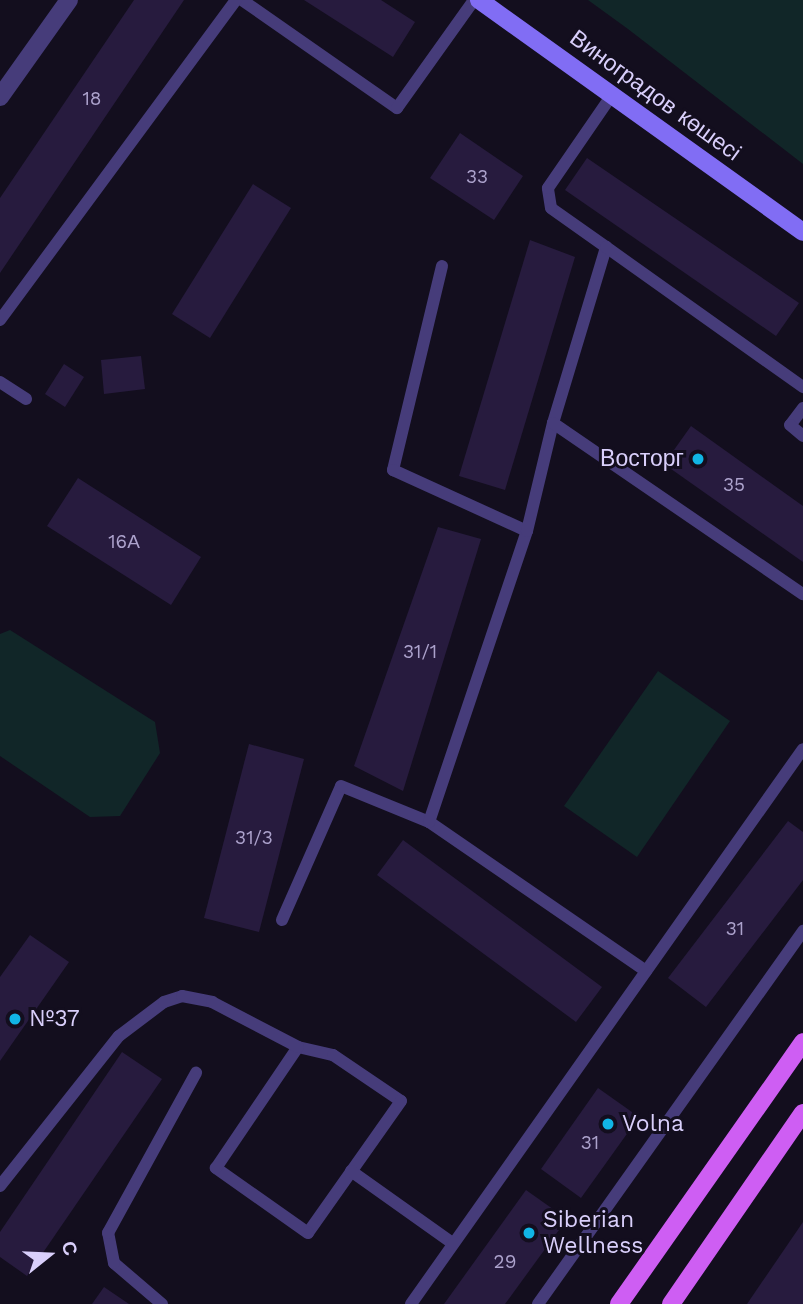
<!DOCTYPE html>
<html>
<head>
<meta charset="utf-8">
<style>
	body { margin:0 }
	#map { position:relative; width:803px; height:1304px; overflow:hidden; background:#130e1e; font-family:"Work Sans",sans-serif }
	div>[style] { position:absolute }
	.green>* { inset:0; background:#112628 }
	.building>* { inset:0; background:#271b3e }
	.service>* { height:12px; margin:-6px; padding:0 6px; transform-origin:6px; border-radius:6px; background:#463c7a }
	.tertiary>* { height:18px; margin:-9px; padding:0 9px; transform-origin:9px; border-radius:9px; background:#463c7a }
	.secondary>* { height:18px; margin:-9px; padding:0 9px; transform-origin:9px; border-radius:9px; background:#816df4 }
	.primary>* { height:18px; margin:-9px; padding:0 9px; transform-origin:9px; border-radius:9px; background:#ce5ef3 }
	.dots>* { width:19px; height:19px; translate:-50% -50%; box-sizing:border-box; border:4px solid #130e1e; border-radius:50% }
	span { translate:-50% -50%; white-space:nowrap; text-align:center; line-height:1.15; -webkit-text-stroke:6px #130e1e; paint-order:stroke }
	.number-label { font-size:19px; color:#aca2cc }
	.number-label span { -webkit-text-stroke-width:0 }
	.street-label { font-size:23px; color:#d9cffb }
	.poi-label { font-size:23px; color:#d9cffb }
	.right { translate:-100% -50%; text-align:right }
	.left { translate:0 -50%; text-align:left }
	.north { position:absolute; left:14px; top:1220px; width:70px; height:70px; -webkit-text-stroke:5px #130e1e; paint-order:stroke; rotate:72deg; font-size:19px; font-weight:700; line-height:28px; text-align:center; color:#d9cffb }
	.north::after { content:''; display:block; margin:auto; width:24px; height:32px; background:#d9cffb; clip-path:polygon(50% 0,100% 100%,50% 72%,0 100%) }
</style>
</head>
<body>
<div id="map">
	<div class="green">
		<i style="clip-path:polygon(588px 0,803px 0,803px 164px,628px 29px)"></i>
		<i style="clip-path:polygon(10px 630px,155px 722px,160px 753px,120px 816px,90px 817px,0 756px,0 634px)"></i>
		<i style="clip-path:polygon(658px 671px,730px 721px,637px 857px,564px 806px)"></i>
	</div>
	<div class="building">
		<i style="clip-path:polygon(134px 0,184px 0,0 273px,0 198px)"></i>
		<i style="clip-path:polygon(304px 0,381px 0,415px 22px,393px 57px)"></i>
		<i style="clip-path:polygon(460px 133px,523px 176px,494px 220px,430px 178px)"></i>
		<i style="clip-path:polygon(587px 158px,799px 303px,776px 336px,565px 190px)"></i>
		<i style="clip-path:polygon(253px 184px,291px 208px,210px 338px,172px 314px)"></i>
		<i style="clip-path:polygon(530px 240px,575px 257px,505px 490px,459px 476px)"></i>
		<i style="clip-path:polygon(141px 356px,145px 389px,104px 394px,101px 360px)"></i>
		<i style="clip-path:polygon(64px 364px,84px 377px,65px 407px,45px 394px)"></i>
		<i style="clip-path:polygon(691px 426px,803px 506px,803px 562px,664px 464px)"></i>
		<i style="clip-path:polygon(78px 478px,201px 557px,171px 605px,47px 526px)"></i>
		<i style="clip-path:polygon(438px 527px,481px 539px,403px 791px,354px 766px)"></i>
		<i style="clip-path:polygon(249px 744px,304px 759px,259px 932px,204px 918px)"></i>
		<i style="clip-path:polygon(788px 821px,803px 832px,803px 880px,706px 1007px,668px 978px)"></i>
		<i style="clip-path:polygon(403px 840px,602px 987px,576px 1022px,377px 875px)"></i>
		<i style="clip-path:polygon(30px 935px,69px 962px,0 1061px,0 977px)"></i>
		<i style="clip-path:polygon(122px 1052px,162px 1079px,27px 1276px,0 1257px,0 1232px)"></i>
		<i style="clip-path:polygon(598px 1088px,639px 1117px,581px 1198px,541px 1169px)"></i>
		<i style="clip-path:polygon(526px 1190px,567px 1219px,505px 1304px,444px 1304px)"></i>
		<i style="clip-path:polygon(803px 1222px,803px 1304px,747px 1304px)"></i>
		<i style="clip-path:polygon(104px 1287px,129px 1304px,92px 1304px)"></i>
	</div>
	<div class="service">
		<i style="left:242px;top:0;width:189px;rotate:34.9deg"></i>
		<i style="left:397px;top:108px;width:133px;rotate:-54.5deg"></i>
		<i style="left:606px;top:247px;width:67px;rotate:-144.7deg"></i>
		<i style="left:551px;top:208px;width:20px;rotate:-99deg"></i>
		<i style="left:548px;top:188px;width:113px;rotate:-55.5deg"></i>
		<i style="left:442px;top:266px;width:210px;rotate:103.5deg"></i>
		<i style="left:393px;top:470px;width:147px;rotate:24.5deg"></i>
		<i style="left:0;top:320px;width:398px;rotate:-53.6deg"></i>
		<i style="left:0;top:382px;width:31px;rotate:33deg"></i>
		<i style="left:803px;top:408px;width:21px;rotate:127deg"></i>
		<i style="left:790px;top:425px;width:17px;rotate:40deg"></i>
		<i style="left:553px;top:423px;width:184px;rotate:-73.2deg"></i>
		<i style="left:606px;top:247px;width:242px;rotate:35.4deg"></i>
		<i style="left:282px;top:920px;width:146px;rotate:-66.2deg"></i>
		<i style="left:341px;top:786px;width:95px;rotate:22.2deg"></i>
		<i style="left:646px;top:971px;width:263px;rotate:-145.5deg"></i>
		<i style="left:429px;top:822px;width:307px;rotate:-71.4deg"></i>
		<i style="left:527px;top:531px;width:111px;rotate:-76.5deg"></i>
		<i style="left:553px;top:423px;width:303px;rotate:34.4deg"></i>
		<i style="left:298px;top:1047px;width:36px;rotate:13deg"></i>
		<i style="left:333px;top:1055px;width:82px;rotate:34.1deg"></i>
		<i style="left:401px;top:1101px;width:161px;rotate:125.2deg"></i>
		<i style="left:308px;top:1233px;width:113px;rotate:-144.8deg"></i>
		<i style="left:216px;top:1168px;width:146px;rotate:-55.9deg"></i>
		<i style="left:351px;top:1171px;width:123px;rotate:35.4deg"></i>
		<i style="left:0;top:1186px;width:191px;rotate:-51.6deg"></i>
		<i style="left:119px;top:1036px;width:56px;rotate:-37.1deg"></i>
		<i style="left:164px;top:1002px;width:19px;rotate:-18deg"></i>
		<i style="left:182px;top:996px;width:31px;rotate:11deg"></i>
		<i style="left:212px;top:1002px;width:97px;rotate:27.6deg"></i>
		<i style="left:162px;top:1304px;width:63px;rotate:-139.5deg"></i>
		<i style="left:114px;top:1263px;width:31px;rotate:-101deg"></i>
		<i style="left:108px;top:1233px;width:183px;rotate:-61.2deg"></i>
		<i style="left:411px;top:1304px;width:679px;rotate:-54.77deg"></i>
		<i style="left:538px;top:1304px;width:458px;rotate:-54.6deg"></i>
	</div>
	<div class="tertiary">
		<i style="left:0;top:97px;width:119px;rotate:-54.6deg"></i>
	</div>
	<div class="secondary">
		<i style="left:479px;top:0;width:398px;rotate:35.6deg"></i>
	</div>
	<div class="primary">
		<i style="left:619px;top:1304px;width:320px;rotate:-54.9deg"></i>
		<i style="left:671px;top:1304px;width:232px;rotate:-55.4deg"></i>
	</div>
	<div class="dots">
		<i style="left:698px;top:459px;background:#11b5e5"></i>
		<i style="left:15px;top:1019px;background:#11b5e5"></i>
		<i style="left:608px;top:1124px;background:#11b5e5"></i>
		<i style="left:529px;top:1233px;background:#11b5e5"></i>
	</div>
	<div class="number-label">
		<span style="left:92px;top:99px">18</span>
		<span style="left:477px;top:177px">33</span>
		<span style="left:734px;top:485px">35</span>
		<span style="left:124px;top:542px">16А</span>
		<span style="left:420px;top:652px">31/1</span>
		<span style="left:254px;top:838px">31/3</span>
		<span style="left:735px;top:929px">31</span>
		<span style="left:590px;top:1143px">31</span>
		<span style="left:505px;top:1262px">29</span>
	</div>
	<div class="street-label">
		<span style="left:655px;top:96px;rotate:36deg">Виноградов көшесі</span>
	</div>
	<div class="poi-label">
		<span class="right" style="left:684px;top:459px">Восторг</span>
		<span class="left" style="left:29px;top:1019px">№37</span>
		<span class="left" style="left:622px;top:1124px">Volna</span>
		<span class="left" style="left:543px;top:1233px">Siberian<br>Wellness</span>
	</div>
	<div class="north">С</div>
</div>
</body>
</html>
